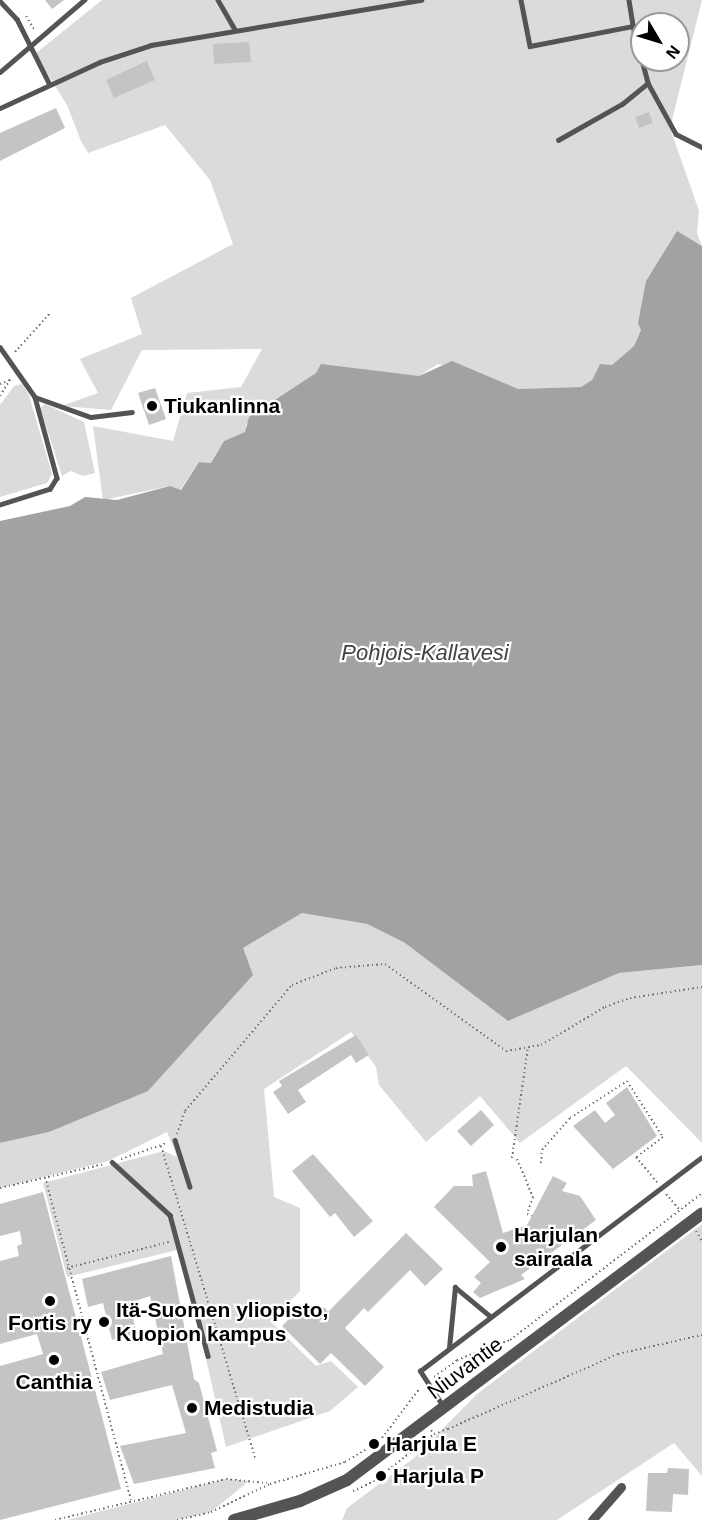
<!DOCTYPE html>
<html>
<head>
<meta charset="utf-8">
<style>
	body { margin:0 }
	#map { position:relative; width:702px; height:1520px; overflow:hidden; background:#fff; font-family:Helvetica,sans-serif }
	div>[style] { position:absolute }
	.green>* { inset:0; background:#dbdbdb }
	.water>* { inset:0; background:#a2a2a2 }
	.building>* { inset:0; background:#c4c4c4 }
	.path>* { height:2px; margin-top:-1px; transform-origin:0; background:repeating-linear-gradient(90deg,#767676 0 1.5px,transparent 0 4.5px) }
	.service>* { height:4.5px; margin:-2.25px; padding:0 2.25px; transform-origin:2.25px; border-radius:2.25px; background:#545454 }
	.minor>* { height:9px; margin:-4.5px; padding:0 4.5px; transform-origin:4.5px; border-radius:4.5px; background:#545454 }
	.tertiary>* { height:12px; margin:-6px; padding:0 6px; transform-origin:6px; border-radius:6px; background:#545454 }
	.dots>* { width:16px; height:16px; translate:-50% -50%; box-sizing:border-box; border:3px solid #fff; border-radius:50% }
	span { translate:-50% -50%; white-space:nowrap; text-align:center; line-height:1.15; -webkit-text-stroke:4.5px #fff; paint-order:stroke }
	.poi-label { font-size:21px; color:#000; font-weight:700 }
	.left { translate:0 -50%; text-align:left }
	.street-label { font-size:21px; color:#000 }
	.water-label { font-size:22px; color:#434343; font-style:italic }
	.north { position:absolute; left:630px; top:12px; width:60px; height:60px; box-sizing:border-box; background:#fff; border:2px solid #999; border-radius:50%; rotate:128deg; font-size:16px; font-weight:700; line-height:24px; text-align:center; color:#000 }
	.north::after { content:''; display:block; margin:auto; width:21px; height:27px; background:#000; clip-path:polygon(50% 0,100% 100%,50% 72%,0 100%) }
</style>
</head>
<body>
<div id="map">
	<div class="green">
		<i style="clip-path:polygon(evenodd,102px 0,702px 0,670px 128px,699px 211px,697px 233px,702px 246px,677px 232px,646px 281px,641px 330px,634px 346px,612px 365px,600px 364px,592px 380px,581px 387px,518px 389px,438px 364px,419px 376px,316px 373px,246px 424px,246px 432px,224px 441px,211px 463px,199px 462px,180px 490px,170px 486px,103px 500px,93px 426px,173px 441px,187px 393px,241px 387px,262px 349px,142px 350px,111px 410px,61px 406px,98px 393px,80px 359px,142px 334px,131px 298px,233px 244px,210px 180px,165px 125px,88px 153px,81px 141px,67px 105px,35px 54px,102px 0,642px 24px,678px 24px,678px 60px,642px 60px,642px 24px)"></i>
		<i style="clip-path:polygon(22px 384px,29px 395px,52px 474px,47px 483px,0 497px,0 405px,14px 386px)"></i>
		<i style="clip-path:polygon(45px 404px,84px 422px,95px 473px,83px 476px,71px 471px,62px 476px,40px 408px)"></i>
		<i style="clip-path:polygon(302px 913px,367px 924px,405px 943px,508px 1021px,619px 973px,702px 965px,702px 1143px,626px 1066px,520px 1143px,480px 1096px,426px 1142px,379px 1085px,376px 1067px,351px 1032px,264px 1089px,274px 1197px,300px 1208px,300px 1291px,270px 1321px,316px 1366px,331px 1361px,358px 1387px,330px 1411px,226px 1447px,181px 1249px,67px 1277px,43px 1183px,164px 1151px,177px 1157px,167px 1132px,108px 1161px,0 1188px,0 1143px,49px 1132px,243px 948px)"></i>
		<i style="clip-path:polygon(702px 1224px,702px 1476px,674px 1443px,557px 1520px,342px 1520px,347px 1508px,414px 1458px,477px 1394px)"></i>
		<i style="clip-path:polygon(226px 1479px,249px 1481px,211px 1512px,177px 1520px,67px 1520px)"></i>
	</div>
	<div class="water">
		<i style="clip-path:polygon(677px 231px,702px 246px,702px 965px,619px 973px,508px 1021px,405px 943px,367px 924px,302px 913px,243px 948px,253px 975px,148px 1091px,49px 1132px,0 1143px,0 521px,70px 506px,85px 497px,117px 500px,170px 486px,181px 490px,199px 462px,211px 463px,224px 441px,245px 432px,249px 417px,316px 373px,321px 364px,419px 376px,452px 361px,518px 389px,581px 387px,592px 380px,600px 364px,612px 365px,634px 346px,641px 330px,638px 323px,646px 281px)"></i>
	</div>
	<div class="building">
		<i style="clip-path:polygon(45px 0,64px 0,52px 9px)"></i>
		<i style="clip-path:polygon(249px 42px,251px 62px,214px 64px,213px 44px)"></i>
		<i style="clip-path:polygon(147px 61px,155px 80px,114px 98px,106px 80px)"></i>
		<i style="clip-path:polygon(56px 108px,65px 128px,0 161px,0 133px)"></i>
		<i style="clip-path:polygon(649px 112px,653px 123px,639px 128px,635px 117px)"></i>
		<i style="clip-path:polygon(155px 388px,166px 419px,149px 425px,138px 393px)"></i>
		<i style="clip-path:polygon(356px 1035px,369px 1055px,356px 1063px,351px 1055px,298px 1090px,306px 1102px,288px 1114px,273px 1092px,282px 1086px,279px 1081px)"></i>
		<i style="clip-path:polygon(627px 1087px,657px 1136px,613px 1169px,573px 1126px,595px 1110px,605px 1123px,615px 1115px,606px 1103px)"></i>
		<i style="clip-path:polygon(481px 1110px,494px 1125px,471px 1146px,457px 1131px)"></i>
		<i style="clip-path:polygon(313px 1154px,373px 1221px,354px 1237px,335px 1213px,330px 1217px,292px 1171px)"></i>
		<i style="clip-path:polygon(486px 1171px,503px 1233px,527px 1225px,553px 1176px,567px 1183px,562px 1191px,580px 1196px,596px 1220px,521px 1275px,525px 1279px,480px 1298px,473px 1292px,481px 1283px,474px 1277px,490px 1262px,434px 1207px,454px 1186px,473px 1186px,472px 1175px)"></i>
		<i style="clip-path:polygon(43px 1192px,121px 1489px,0 1520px,0 1366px,43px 1354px,37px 1334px,0 1344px,0 1261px,19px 1256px,17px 1246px,22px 1244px,20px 1231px,0 1236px,0 1204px)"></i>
		<i style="clip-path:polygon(406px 1233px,443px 1269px,425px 1286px,410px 1270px,368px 1312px,364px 1308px,345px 1328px,384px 1367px,365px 1386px,331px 1353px,320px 1364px,282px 1326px,302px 1306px,313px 1318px,324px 1307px,328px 1312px)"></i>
		<i style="clip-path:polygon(171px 1256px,194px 1379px,199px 1383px,217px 1451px,211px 1453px,215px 1468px,134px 1484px,120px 1446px,186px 1433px,172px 1385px,110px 1400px,101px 1372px,163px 1354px,150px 1296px,129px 1303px,137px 1334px,112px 1340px,103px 1303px,88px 1307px,82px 1279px)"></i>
		<i style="clip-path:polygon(668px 1468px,689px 1469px,688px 1495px,673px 1494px,672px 1512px,646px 1511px,648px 1473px,667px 1473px)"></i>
	</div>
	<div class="path">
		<i style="left:26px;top:16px;width:17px;rotate:59deg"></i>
		<i style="left:15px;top:352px;width:54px;rotate:-48deg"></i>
		<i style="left:0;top:384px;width:11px;rotate:-22deg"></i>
		<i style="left:0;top:396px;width:22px;rotate:-58deg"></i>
		<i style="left:177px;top:1134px;width:24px;rotate:-71deg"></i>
		<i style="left:185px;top:1111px;width:165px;rotate:-49.7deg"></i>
		<i style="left:292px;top:985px;width:47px;rotate:-21.1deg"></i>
		<i style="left:336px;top:968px;width:49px;rotate:-4.7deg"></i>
		<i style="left:385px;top:964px;width:149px;rotate:35.7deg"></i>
		<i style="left:506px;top:1051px;width:36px;rotate:-10deg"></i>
		<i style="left:541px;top:1045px;width:74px;rotate:-30.7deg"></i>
		<i style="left:605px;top:1007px;width:27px;rotate:-20deg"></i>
		<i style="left:630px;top:998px;width:73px;rotate:-8.7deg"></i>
		<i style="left:161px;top:1146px;width:326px;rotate:73.2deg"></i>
		<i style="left:512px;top:1158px;width:112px;rotate:-81.8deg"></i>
		<i style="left:121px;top:1159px;width:49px;rotate:-19.2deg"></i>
		<i style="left:517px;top:1159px;width:41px;rotate:67.2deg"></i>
		<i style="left:533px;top:1197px;width:18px;rotate:109deg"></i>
		<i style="left:527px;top:1214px;width:5px;rotate:22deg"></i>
		<i style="left:541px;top:1163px;width:13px;rotate:-86deg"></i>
		<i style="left:542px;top:1150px;width:43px;rotate:-48.8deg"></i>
		<i style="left:570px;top:1118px;width:68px;rotate:-33deg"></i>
		<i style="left:627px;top:1081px;width:67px;rotate:57.3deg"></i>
		<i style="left:663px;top:1137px;width:34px;rotate:143deg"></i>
		<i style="left:636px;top:1157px;width:33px;rotate:50deg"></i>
		<i style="left:45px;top:1177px;width:334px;rotate:75.1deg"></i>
		<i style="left:0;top:1188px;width:107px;rotate:-13deg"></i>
		<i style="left:666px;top:1194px;width:21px;rotate:49deg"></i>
		<i style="left:696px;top:1231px;width:12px;rotate:59deg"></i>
		<i style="left:67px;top:1268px;width:105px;rotate:-14.3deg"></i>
		<i style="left:434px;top:1377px;width:29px;rotate:-36deg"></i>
		<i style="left:457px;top:1360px;width:57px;rotate:-20.7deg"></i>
		<i style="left:510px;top:1340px;width:242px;rotate:-37.4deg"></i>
		<i style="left:431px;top:1430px;width:5px;rotate:53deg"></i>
		<i style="left:434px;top:1434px;width:15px;rotate:-20deg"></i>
		<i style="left:448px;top:1429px;width:186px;rotate:-23.8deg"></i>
		<i style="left:618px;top:1354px;width:86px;rotate:-12.7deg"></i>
		<i style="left:382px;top:1438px;width:63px;rotate:-52.8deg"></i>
		<i style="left:353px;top:1491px;width:23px;rotate:-25deg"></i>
		<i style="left:374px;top:1481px;width:76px;rotate:-38.1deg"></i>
		<i style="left:55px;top:1520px;width:176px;rotate:-13.5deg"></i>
		<i style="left:226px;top:1479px;width:41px;rotate:5.6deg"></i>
		<i style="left:177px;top:1520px;width:35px;rotate:-13deg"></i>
		<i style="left:211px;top:1512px;width:65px;rotate:-25.4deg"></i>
		<i style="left:270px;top:1484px;width:78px;rotate:-16.3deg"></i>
		<i style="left:345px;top:1462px;width:27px;rotate:-31deg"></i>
	</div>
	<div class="service">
		<i style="left:218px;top:0;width:34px;rotate:60deg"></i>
		<i style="left:521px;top:0;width:47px;rotate:78.9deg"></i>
		<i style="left:530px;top:46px;width:105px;rotate:-11deg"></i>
		<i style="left:633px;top:26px;width:34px;rotate:75deg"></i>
		<i style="left:629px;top:0;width:26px;rotate:81deg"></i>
		<i style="left:0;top:1px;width:25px;rotate:47deg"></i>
		<i style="left:17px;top:19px;width:72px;rotate:63.4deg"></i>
		<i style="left:642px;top:60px;width:24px;rotate:75deg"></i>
		<i style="left:648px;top:83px;width:58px;rotate:61.2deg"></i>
		<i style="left:676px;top:134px;width:29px;rotate:27deg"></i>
		<i style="left:0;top:72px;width:111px;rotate:-40.6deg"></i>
		<i style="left:0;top:108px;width:110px;rotate:-24.7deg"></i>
		<i style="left:100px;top:62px;width:54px;rotate:-18.4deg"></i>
		<i style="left:151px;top:45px;width:274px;rotate:-9.5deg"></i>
		<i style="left:558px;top:140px;width:73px;rotate:-29.4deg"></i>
		<i style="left:622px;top:104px;width:33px;rotate:-39deg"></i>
		<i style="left:0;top:347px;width:61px;rotate:55deg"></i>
		<i style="left:35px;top:397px;width:84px;rotate:74.8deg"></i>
		<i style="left:57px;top:478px;width:13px;rotate:122deg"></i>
		<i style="left:50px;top:489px;width:52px;rotate:162.3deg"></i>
		<i style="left:35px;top:397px;width:59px;rotate:19.7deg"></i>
		<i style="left:91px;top:417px;width:41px;rotate:-7deg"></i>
		<i style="left:175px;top:1140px;width:49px;rotate:72.3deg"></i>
		<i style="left:112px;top:1162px;width:79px;rotate:42.4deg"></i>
		<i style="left:170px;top:1215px;width:146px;rotate:74.9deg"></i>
		<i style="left:449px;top:1348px;width:61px;rotate:-84.4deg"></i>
		<i style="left:455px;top:1287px;width:45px;rotate:39.6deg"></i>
		<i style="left:444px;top:1408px;width:44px;rotate:-123deg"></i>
		<i style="left:420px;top:1371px;width:353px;rotate:-37.2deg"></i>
	</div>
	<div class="minor">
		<i style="left:592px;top:1520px;width:44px;rotate:-48.7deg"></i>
	</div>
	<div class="tertiary">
		<i style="left:234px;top:1520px;width:69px;rotate:-16.1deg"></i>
		<i style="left:300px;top:1501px;width:51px;rotate:-24.1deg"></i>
		<i style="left:347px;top:1480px;width:444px;rotate:-36.9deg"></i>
	</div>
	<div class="dots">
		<i style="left:152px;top:406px;background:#000"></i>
		<i style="left:501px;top:1247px;background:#000"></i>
		<i style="left:50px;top:1301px;background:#000"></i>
		<i style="left:104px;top:1322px;background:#000"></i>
		<i style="left:54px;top:1360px;background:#000"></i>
		<i style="left:192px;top:1408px;background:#000"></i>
		<i style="left:374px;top:1444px;background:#000"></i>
		<i style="left:381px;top:1476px;background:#000"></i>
	</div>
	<div class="poi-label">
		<span class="left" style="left:164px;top:406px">Tiukanlinna</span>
		<span class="left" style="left:514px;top:1247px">Harjulan<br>sairaala</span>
		<span class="left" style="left:116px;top:1322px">Itä-Suomen yliopisto,<br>Kuopion kampus</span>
		<span style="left:50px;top:1323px">Fortis ry</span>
		<span style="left:54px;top:1382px">Canthia</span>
		<span class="left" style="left:204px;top:1408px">Medistudia</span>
		<span class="left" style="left:386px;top:1444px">Harjula E</span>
		<span class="left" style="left:393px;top:1476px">Harjula P</span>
	</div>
	<div class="street-label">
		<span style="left:465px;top:1368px;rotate:-37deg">Niuvantie</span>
	</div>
	<div class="water-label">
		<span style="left:425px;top:653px">Pohjois-Kallavesi</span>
	</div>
	<div class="north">N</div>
</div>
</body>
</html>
